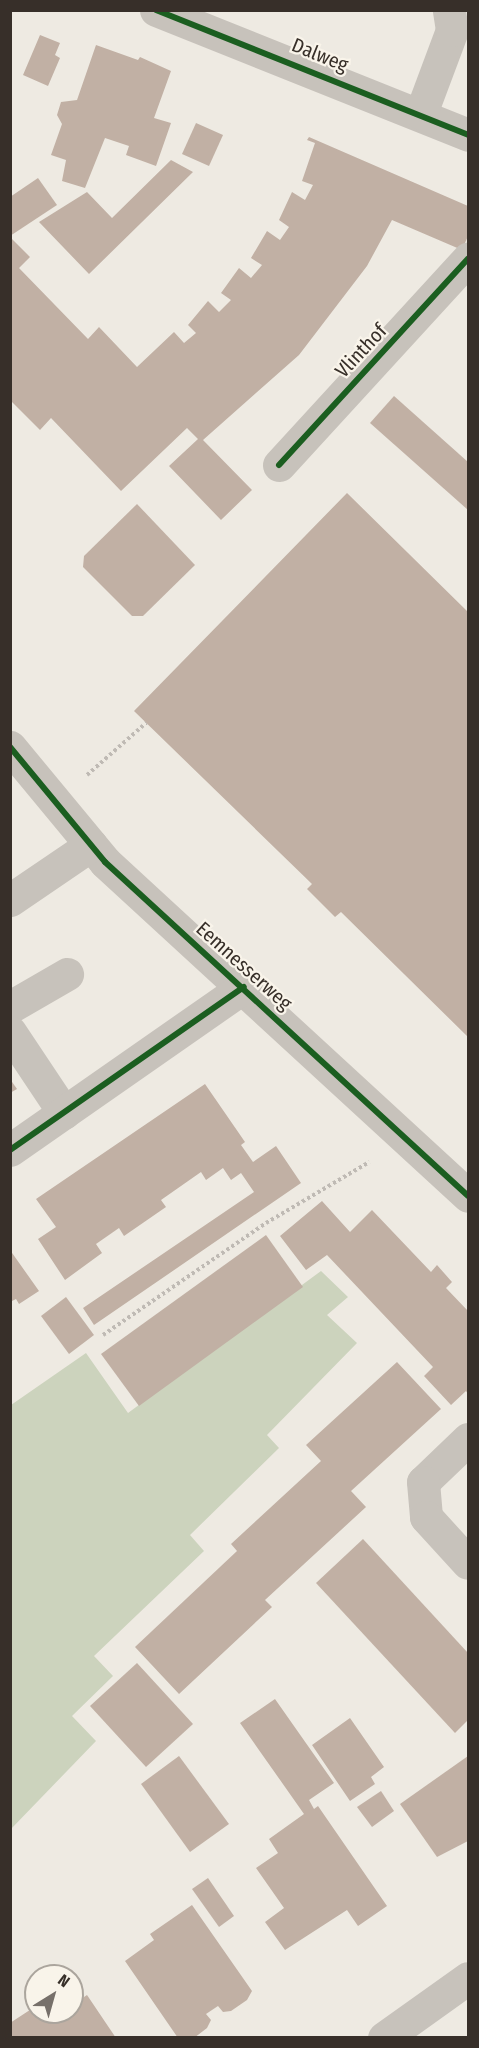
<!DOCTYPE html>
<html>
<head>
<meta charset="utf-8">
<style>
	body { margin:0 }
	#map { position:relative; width:479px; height:2048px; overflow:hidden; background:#eeeae2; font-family:"Fira Sans Condensed",sans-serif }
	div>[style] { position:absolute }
	.green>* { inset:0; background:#ccd3bd }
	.building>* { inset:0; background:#c1b0a4 }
	.path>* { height:4px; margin-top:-2px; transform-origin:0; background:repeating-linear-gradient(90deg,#bfbab4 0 3px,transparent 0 6px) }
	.minor>* { height:33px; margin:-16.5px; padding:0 16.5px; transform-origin:16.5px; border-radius:16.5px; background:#c7c2bb }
	.cycleway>* { height:6px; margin:-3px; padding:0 3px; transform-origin:3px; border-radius:3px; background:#1b5e20 }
	span { translate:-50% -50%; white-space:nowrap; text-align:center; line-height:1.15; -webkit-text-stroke:4.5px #f9f4ea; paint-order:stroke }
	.street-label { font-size:20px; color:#372f29 }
	.frame { position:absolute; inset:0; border:12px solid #372f29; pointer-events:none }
	.north { position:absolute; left:24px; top:1964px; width:60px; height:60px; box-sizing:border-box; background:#f9f4ea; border:2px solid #aba59d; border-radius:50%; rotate:37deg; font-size:16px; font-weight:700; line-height:24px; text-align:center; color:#372f29 }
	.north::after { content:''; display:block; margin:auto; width:21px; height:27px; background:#77706a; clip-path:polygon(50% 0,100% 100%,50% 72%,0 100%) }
</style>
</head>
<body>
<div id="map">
	<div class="green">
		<i style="clip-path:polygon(321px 1271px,348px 1297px,327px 1315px,357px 1343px,267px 1435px,279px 1448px,190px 1535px,204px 1551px,94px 1656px,113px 1676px,72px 1716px,96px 1741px,11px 1829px,11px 1405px,86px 1353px,128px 1413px)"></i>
	</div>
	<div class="building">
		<i style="clip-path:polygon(40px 35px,60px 43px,55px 55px,60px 58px,48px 86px,23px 75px)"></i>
		<i style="clip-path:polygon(96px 45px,138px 60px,140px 57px,171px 71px,154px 118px,171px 123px,156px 166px,126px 155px,129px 146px,105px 138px,85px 188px,62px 181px,66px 160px,51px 155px,62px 124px,57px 115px,61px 102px,77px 100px)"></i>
		<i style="clip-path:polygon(196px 123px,223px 135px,209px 166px,182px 154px)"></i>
		<i style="clip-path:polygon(309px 137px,468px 206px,468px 236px,462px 250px,392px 220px,367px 266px,299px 355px,203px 440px,252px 490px,221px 520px,169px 466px,198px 439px,187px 428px,121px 491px,51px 418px,40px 430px,10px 400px,10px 237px,30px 257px,19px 268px,88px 339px,99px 327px,137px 367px,174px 332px,184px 343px,196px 333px,188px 325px,208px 301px,219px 312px,231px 300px,221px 293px,239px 268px,251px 278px,262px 265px,251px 258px,267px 231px,280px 240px,289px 227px,279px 220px,292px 192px,305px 200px,313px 185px,302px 181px,315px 143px,307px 140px)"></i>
		<i style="clip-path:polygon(171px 160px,193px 172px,89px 274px,39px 222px,87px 192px,112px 218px)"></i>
		<i style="clip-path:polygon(38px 178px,57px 205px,10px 236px,10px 197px)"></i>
		<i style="clip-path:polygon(394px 396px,468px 462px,468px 510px,370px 423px)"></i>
		<i style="clip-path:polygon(347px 493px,468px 612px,468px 1037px,341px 912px,335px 917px,307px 889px,312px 884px,134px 711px)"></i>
		<i style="clip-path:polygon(137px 504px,195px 565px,143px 616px,132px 616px,83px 567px,84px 556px)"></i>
		<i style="clip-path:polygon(10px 1079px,17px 1089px,10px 1093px)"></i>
		<i style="clip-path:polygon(205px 1084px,245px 1142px,241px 1145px,253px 1162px,276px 1146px,301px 1183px,94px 1325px,83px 1308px,254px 1192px,241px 1173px,231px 1180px,223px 1168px,206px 1180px,201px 1172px,161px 1200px,166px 1207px,124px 1236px,119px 1228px,96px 1244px,102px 1253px,65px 1280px,38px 1239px,56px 1227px,36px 1199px)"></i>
		<i style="clip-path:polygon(322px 1201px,350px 1232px,372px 1210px,431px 1272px,437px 1265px,452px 1282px,446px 1288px,468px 1311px,468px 1394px,466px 1391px,451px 1405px,424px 1376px,433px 1367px,327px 1255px,306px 1270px,280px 1236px)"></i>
		<i style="clip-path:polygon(266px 1235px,303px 1287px,139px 1406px,101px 1354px)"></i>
		<i style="clip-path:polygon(10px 1250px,39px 1291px,19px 1304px,16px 1299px,10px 1302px)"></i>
		<i style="clip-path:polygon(66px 1297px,94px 1335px,69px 1354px,41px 1316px)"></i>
		<i style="clip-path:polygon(397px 1362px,441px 1409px,351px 1491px,366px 1507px,265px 1600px,272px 1607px,179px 1694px,135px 1647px,237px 1551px,231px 1544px,321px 1461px,306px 1445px)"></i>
		<i style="clip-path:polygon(363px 1539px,468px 1653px,468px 1720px,455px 1733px,316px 1583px)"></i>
		<i style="clip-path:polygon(137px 1663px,193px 1724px,146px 1767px,90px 1706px)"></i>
		<i style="clip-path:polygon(275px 1699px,334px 1783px,309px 1800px,314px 1809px,318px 1806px,387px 1906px,358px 1926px,347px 1910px,285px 1950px,265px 1922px,284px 1908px,256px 1868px,278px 1853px,269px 1839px,304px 1814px,240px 1723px)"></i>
		<i style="clip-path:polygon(350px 1718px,384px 1767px,371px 1777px,375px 1784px,350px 1801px,312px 1745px)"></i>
		<i style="clip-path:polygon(179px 1756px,229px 1824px,190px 1852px,141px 1784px)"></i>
		<i style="clip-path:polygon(468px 1756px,468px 1841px,437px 1857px,400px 1804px)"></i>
		<i style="clip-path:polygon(381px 1791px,394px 1811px,372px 1827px,357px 1807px)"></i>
		<i style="clip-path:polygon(208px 1878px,234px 1916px,219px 1927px,192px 1889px)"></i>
		<i style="clip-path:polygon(192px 1905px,252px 1991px,247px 2000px,231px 2011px,223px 2012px,218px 2006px,206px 2014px,211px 2020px,207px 2028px,194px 2038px,178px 2038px,125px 1961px,154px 1940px,150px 1934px)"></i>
		<i style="clip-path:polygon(87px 1995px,116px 2038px,10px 2038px,10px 2023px,36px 2006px,36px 2012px,41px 2012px,48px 2022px,62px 2012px,72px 2012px,72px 2005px)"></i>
	</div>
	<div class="path">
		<i style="left:87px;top:775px;width:79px;rotate:-41.4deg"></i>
		<i style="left:103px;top:1335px;width:198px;rotate:-34.5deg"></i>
		<i style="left:266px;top:1223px;width:120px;rotate:-30.6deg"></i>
	</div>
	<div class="minor">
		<i style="left:156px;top:10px;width:336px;rotate:21.8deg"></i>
		<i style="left:421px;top:113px;width:89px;rotate:-69.5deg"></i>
		<i style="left:452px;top:30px;width:20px;rotate:-99deg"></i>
		<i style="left:279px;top:465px;width:280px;rotate:-47.5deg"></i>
		<i style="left:10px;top:747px;width:149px;rotate:50.4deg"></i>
		<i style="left:105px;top:862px;width:493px;rotate:42.6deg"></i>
		<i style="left:10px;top:900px;width:98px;rotate:-34.2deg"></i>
		<i style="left:10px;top:1007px;width:66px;rotate:-30.1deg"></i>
		<i style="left:10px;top:1032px;width:97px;rotate:56.3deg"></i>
		<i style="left:10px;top:1150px;width:285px;rotate:-34.9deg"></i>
		<i style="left:468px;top:1439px;width:62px;rotate:136.3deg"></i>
		<i style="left:423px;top:1482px;width:35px;rotate:85deg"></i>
		<i style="left:426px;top:1517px;width:62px;rotate:47.6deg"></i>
		<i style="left:384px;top:2038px;width:103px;rotate:-35.5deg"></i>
	</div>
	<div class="cycleway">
		<i style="left:156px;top:10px;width:336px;rotate:21.8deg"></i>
		<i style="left:279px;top:465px;width:280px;rotate:-47.5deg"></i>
		<i style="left:10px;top:747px;width:149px;rotate:50.4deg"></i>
		<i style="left:105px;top:862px;width:493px;rotate:42.6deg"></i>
		<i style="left:10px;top:1150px;width:285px;rotate:-34.9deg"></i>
	</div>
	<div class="street-label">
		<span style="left:320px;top:55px;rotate:22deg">Dalweg</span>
		<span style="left:361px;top:351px;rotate:-47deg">Vlinthof</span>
		<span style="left:244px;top:966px;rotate:42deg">Eemnesserweg</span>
	</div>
	<div class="frame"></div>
	<div class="north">N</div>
</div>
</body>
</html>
